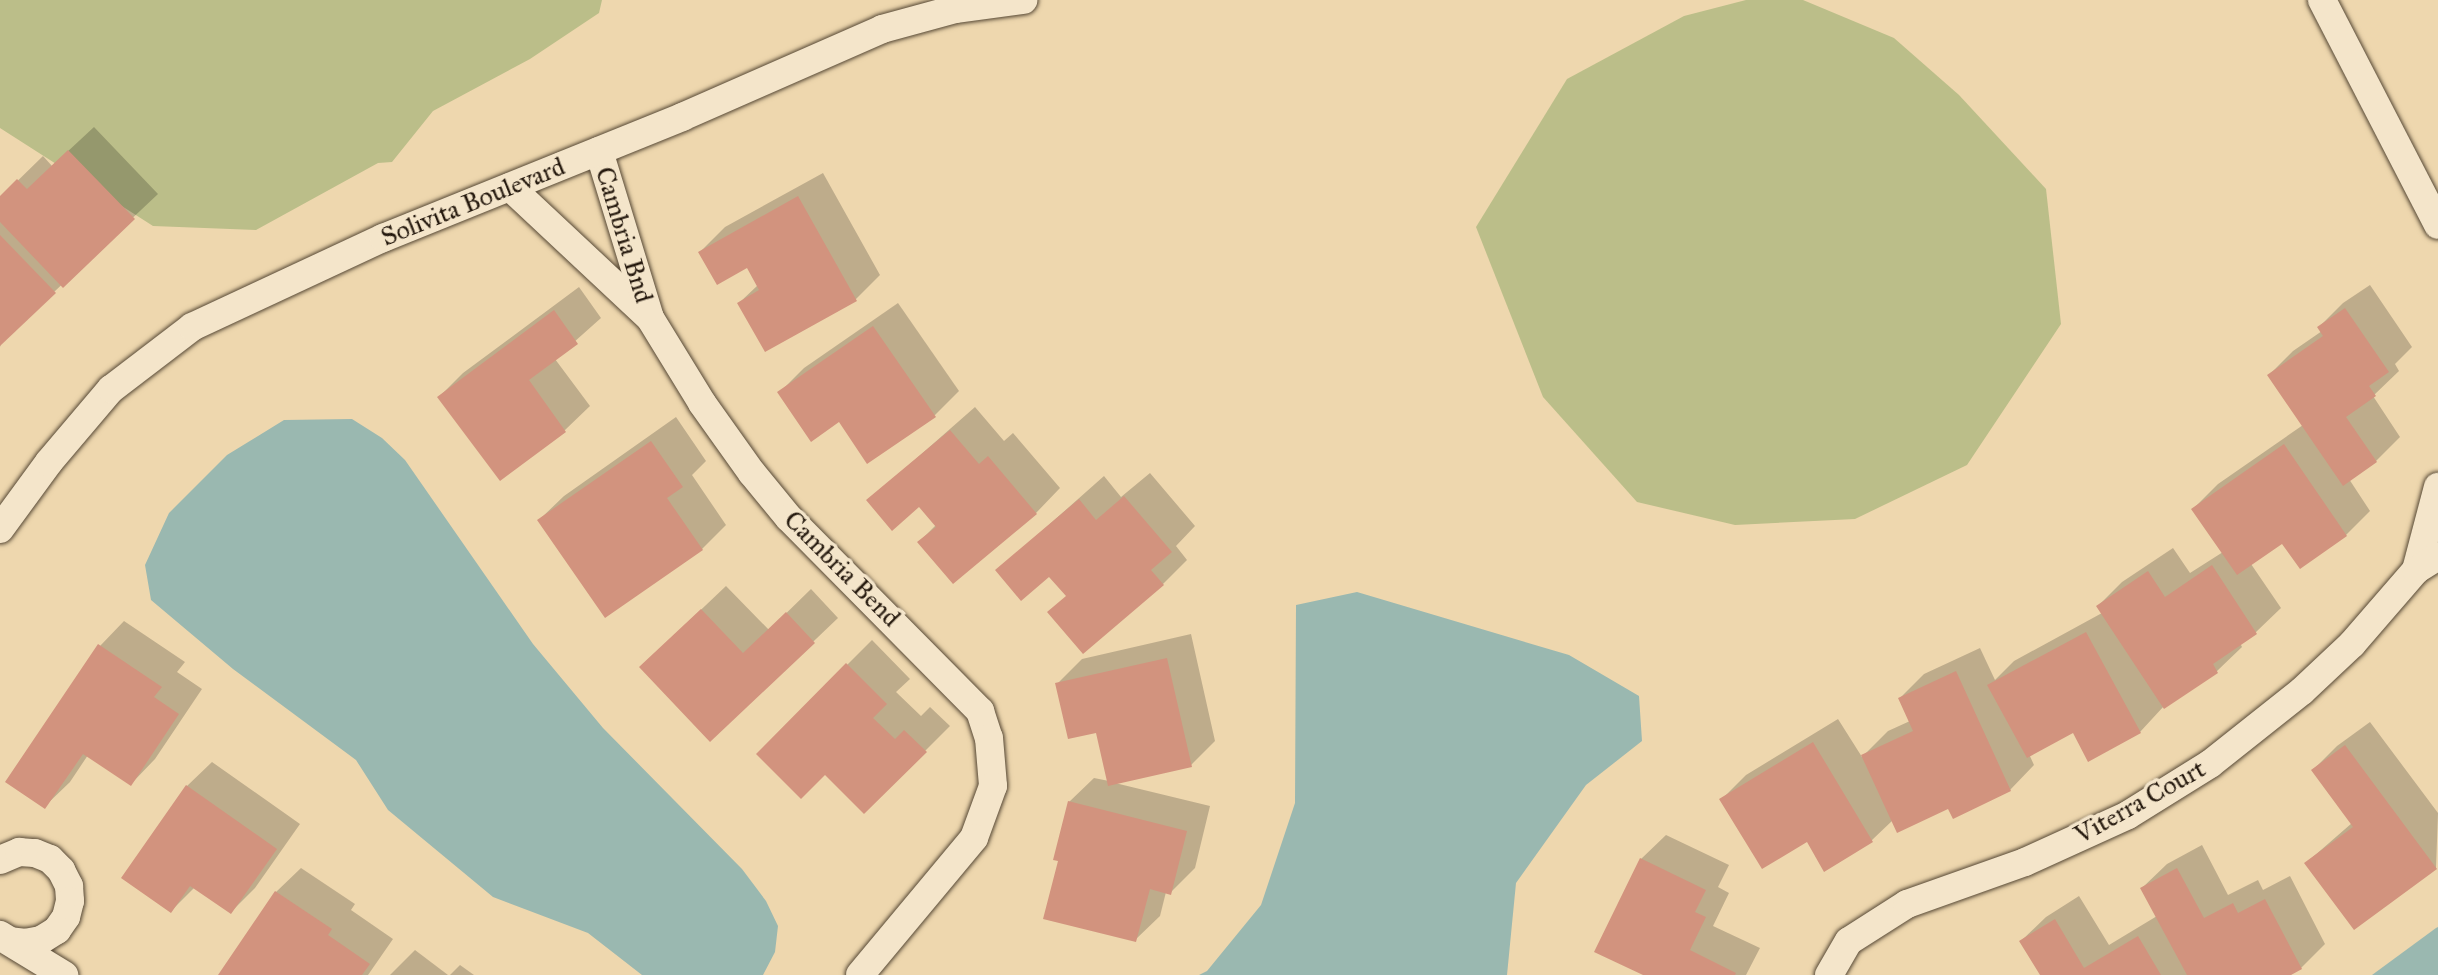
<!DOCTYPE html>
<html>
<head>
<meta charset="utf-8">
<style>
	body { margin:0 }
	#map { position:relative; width:2438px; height:975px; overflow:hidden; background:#eed7ae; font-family:"IM FELL Great Primer",serif }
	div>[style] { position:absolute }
	.green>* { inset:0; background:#bbbe89 }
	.water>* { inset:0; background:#9ab8b0 }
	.shadow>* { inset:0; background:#0003 }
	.building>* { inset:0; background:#d2937e }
	.roads { filter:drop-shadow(0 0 2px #564835) drop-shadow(0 0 2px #564835) }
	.minor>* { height:28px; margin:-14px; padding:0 14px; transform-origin:14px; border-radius:14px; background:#f4e5ca }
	span { translate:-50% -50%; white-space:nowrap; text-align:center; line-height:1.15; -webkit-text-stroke:7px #f4e5ca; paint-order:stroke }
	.street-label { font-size:26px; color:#24180d }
</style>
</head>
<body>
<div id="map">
	<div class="green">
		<i style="clip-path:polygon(0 0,602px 0,599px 13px,530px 59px,433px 111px,392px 162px,378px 163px,256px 230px,153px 226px,0 128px)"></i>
		<i style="clip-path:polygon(1746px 0,1803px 0,1894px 38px,1959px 95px,2046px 189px,2061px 324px,1967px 465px,1855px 519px,1735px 525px,1637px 502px,1543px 397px,1476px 227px,1567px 79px,1684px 16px)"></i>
	</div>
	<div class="water">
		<i style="clip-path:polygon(352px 419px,382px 438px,405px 460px,533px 644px,603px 728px,742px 869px,766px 901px,778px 926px,775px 952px,763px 975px,642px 975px,588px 933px,493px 897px,388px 810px,356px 760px,233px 669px,151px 600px,145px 565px,169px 513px,227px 455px,284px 420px)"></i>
		<i style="clip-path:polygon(1357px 592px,1569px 655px,1639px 696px,1642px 741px,1586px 785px,1516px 883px,1507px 975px,1199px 975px,1207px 971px,1261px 905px,1295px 803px,1296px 605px)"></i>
		<i style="clip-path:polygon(2438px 927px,2438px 975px,2372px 975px,2436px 928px)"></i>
	</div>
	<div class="shadow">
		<i style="clip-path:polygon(94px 127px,158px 194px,2px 341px,0 347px,0 198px,43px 156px,52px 166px)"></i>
		<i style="clip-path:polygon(823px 173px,880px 275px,856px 299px,739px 303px,758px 285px,747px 266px,700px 252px,725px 227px)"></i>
		<i style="clip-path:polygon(2370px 285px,2412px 347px,2395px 364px,2399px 371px,2373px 396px,2400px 437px,2376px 461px,2349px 479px,2370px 511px,2346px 535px,2283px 542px,2251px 564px,2281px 608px,2256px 632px,2240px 643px,2242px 647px,2217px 671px,2164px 706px,2140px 732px,2074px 731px,2029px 754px,2034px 765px,2010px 790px,1893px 820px,1872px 840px,1824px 869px,1807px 840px,1722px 799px,1746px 775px,1838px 719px,1862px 757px,1888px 731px,1910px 721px,1900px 698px,1924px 674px,1980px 648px,1995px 680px,2014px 661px,2102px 613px,2098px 606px,2122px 582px,2173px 548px,2190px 573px,2223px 552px,2193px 509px,2218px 484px,2303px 425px,2269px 375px,2293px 351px,2322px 331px,2319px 327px,2343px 303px)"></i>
		<i style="clip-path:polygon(579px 287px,601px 318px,555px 359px,590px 406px,565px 430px,500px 479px,439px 397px,463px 373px)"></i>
		<i style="clip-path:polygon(898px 303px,959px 391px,935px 415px,839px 420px,779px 393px,804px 368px)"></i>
		<i style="clip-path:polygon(975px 407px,1004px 441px,1013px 433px,1060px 488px,1036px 513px,919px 542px,936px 525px,919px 505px,868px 501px)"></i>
		<i style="clip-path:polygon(676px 417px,706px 461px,692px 475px,726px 525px,702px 549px,539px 520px,564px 496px)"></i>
		<i style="clip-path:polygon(1150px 473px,1195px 526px,1176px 546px,1187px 560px,1163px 584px,1067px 595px,1049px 575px,998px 570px,1104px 476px,1121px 497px)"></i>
		<i style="clip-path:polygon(726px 586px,769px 630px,811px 589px,838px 618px,710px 740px,666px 643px)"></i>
		<i style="clip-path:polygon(124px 621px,185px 662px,177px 672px,202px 689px,155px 759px,131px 784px,88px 755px,70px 782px,45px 806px,100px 646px)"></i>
		<i style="clip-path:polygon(1191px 634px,1215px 741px,1191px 765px,1115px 783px,1210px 806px,1195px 868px,1170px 893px,1166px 892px,1160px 916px,1135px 940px,1060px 860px,1069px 802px,1094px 778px,1109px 781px,1098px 731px,1057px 684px,1082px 659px)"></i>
		<i style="clip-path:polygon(872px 640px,910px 679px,896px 692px,921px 716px,930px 707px,950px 726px,864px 812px,825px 773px,758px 754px)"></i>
		<i style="clip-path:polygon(2370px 722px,2438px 813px,2436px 868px,2306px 863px,2352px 823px,2313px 770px,2337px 746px)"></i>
		<i style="clip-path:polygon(212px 762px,300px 824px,255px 888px,231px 912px,195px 887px,171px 911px,187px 786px)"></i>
		<i style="clip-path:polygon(1666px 835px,1729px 865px,1718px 887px,1729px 893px,1713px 926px,1760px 948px,1746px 975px,1647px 975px,1641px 859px)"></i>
		<i style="clip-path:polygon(2202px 845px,2228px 895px,2258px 880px,2263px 890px,2290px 876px,2325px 944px,2301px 968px,2287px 975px,2042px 975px,2021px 941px,2046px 917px,2079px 896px,2109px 945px,2157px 916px,2142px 888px,2167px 864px)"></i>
		<i style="clip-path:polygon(301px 868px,355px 904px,351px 910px,393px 939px,368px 975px,220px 975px,276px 892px)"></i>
		<i style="clip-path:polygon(415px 950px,448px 975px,390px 975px)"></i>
		<i style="clip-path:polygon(460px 965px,474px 975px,450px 975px)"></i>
	</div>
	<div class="building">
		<i style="clip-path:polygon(68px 150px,135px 219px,63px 288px,0 222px,0 196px,17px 179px,27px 189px)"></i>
		<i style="clip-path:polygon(798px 196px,857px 301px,765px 352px,737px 303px,759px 290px,747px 268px,717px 285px,698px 252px)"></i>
		<i style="clip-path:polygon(0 235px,56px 293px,0 346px)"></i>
		<i style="clip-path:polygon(2345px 308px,2389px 372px,2369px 386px,2376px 396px,2346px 417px,2377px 462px,2343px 486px,2267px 375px,2323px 336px,2317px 327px)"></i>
		<i style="clip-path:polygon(554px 310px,578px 344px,529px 380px,566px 432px,500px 481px,437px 397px)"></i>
		<i style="clip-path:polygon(873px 326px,936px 417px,867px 464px,839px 422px,811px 442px,777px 392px)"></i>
		<i style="clip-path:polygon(950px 430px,979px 464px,988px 456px,1037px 514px,953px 584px,917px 542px,936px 527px,919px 507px,892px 531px,866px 500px)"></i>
		<i style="clip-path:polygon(651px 441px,683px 487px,667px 498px,703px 550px,605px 618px,537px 520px)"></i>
		<i style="clip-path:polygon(2284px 444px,2347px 536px,2300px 569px,2282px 544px,2237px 575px,2191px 509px)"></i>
		<i style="clip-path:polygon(1124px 496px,1172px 552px,1151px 570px,1164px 585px,1083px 654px,1047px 612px,1066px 596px,1049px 577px,1021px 601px,995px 570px,1079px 499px,1096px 520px)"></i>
		<i style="clip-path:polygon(2212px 565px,2257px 634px,2213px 664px,2218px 673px,2164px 709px,2096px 606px,2148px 571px,2165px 597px)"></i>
		<i style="clip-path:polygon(701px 609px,743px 653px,786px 612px,815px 643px,710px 742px,639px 667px)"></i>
		<i style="clip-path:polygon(2086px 632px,2141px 733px,2088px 762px,2073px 733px,2027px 758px,1987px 685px)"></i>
		<i style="clip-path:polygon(98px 644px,162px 687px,154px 697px,179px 714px,131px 786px,83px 754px,45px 809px,5px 782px)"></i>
		<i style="clip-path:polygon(1167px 658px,1192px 767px,1108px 786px,1096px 733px,1068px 739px,1055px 683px)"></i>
		<i style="clip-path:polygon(846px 663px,887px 704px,873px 718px,895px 739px,904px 730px,927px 752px,864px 814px,825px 775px,801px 799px,756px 754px)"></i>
		<i style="clip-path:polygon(1956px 671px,2011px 791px,1953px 819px,1948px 809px,1897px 833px,1861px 755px,1913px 731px,1898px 698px)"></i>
		<i style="clip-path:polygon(1813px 742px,1873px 842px,1824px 872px,1807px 842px,1762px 869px,1719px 799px)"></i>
		<i style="clip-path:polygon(2345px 745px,2437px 869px,2354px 930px,2304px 863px,2353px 827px,2311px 770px)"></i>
		<i style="clip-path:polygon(186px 785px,277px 849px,231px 914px,190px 886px,171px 913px,121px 878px)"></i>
		<i style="clip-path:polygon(1068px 801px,1187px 831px,1171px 895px,1150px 889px,1136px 942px,1043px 919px,1058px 861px,1053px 860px)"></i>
		<i style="clip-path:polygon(1640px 858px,1706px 890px,1695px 912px,1706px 917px,1690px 950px,1736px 973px,1735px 975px,1643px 975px,1594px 952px)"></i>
		<i style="clip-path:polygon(2177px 868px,2204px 918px,2233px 903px,2238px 913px,2265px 899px,2302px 969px,2291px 975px,2187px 975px,2140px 888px)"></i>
		<i style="clip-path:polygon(275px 891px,332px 929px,328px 935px,370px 964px,362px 975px,218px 975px)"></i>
		<i style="clip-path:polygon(2055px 919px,2084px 968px,2138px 936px,2161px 975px,2040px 975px,2019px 941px)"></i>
	</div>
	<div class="roads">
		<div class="minor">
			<i style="left:2322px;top:0;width:253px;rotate:62.7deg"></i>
			<i style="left:599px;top:151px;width:171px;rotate:73deg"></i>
			<i style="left:510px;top:187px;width:192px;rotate:43.1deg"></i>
			<i style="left:650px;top:318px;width:100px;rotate:58.5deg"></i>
			<i style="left:702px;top:403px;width:86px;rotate:54.5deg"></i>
			<i style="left:752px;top:473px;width:58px;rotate:50.6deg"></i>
			<i style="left:789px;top:518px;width:272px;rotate:45.3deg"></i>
			<i style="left:980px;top:711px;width:28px;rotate:72deg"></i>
			<i style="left:989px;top:738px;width:48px;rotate:85.2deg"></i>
			<i style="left:993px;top:786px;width:55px;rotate:110.1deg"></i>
			<i style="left:974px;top:838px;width:178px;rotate:129.8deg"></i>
			<i style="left:0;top:529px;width:83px;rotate:-53.8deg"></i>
			<i style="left:49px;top:462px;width:96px;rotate:-49.7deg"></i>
			<i style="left:111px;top:389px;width:102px;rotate:-37.4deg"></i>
			<i style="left:192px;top:327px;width:211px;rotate:-25deg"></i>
			<i style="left:383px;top:238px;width:323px;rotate:-22deg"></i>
			<i style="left:682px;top:117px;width:219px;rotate:-23.7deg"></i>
			<i style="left:882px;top:29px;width:76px;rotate:-15.3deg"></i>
			<i style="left:955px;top:9px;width:69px;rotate:-7.5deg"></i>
			<i style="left:2416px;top:570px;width:86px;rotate:-75.2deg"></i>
			<i style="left:0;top:860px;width:21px;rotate:-23deg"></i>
			<i style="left:19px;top:852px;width:16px;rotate:4deg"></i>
			<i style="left:35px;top:853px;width:16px;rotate:22deg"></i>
			<i style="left:50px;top:859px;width:16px;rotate:45deg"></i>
			<i style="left:61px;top:870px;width:18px;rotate:63deg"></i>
			<i style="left:69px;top:886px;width:15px;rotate:86deg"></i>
			<i style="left:70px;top:901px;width:16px;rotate:104deg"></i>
			<i style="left:66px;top:917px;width:16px;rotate:125deg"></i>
			<i style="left:57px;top:930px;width:19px;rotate:148deg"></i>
			<i style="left:41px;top:940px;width:15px;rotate:169deg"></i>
			<i style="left:26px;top:943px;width:16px;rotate:-173deg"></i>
			<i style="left:10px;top:941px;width:12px;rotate:-149deg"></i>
			<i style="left:8px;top:941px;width:66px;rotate:31.3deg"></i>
			<i style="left:1829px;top:975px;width:39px;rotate:-60deg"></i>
			<i style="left:1849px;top:941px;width:69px;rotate:-32.5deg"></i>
			<i style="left:1907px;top:904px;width:125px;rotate:-19.6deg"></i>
			<i style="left:2025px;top:862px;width:113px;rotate:-24.5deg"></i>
			<i style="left:2128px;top:815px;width:97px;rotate:-31.9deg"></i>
			<i style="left:2210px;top:764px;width:117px;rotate:-38.4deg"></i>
			<i style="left:2302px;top:691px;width:69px;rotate:-43.2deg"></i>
			<i style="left:2352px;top:644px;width:98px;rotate:-49.1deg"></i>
			<i style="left:2416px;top:570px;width:26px;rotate:-32deg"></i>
		</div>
	</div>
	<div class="street-label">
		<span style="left:473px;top:202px;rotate:-22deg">Solivita Boulevard</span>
		<span style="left:624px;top:235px;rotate:73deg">Cambria Bnd</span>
		<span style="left:842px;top:569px;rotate:45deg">Cambria Bend</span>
		<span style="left:2140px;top:802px;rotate:-29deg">Viterra Court</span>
	</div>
</div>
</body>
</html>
